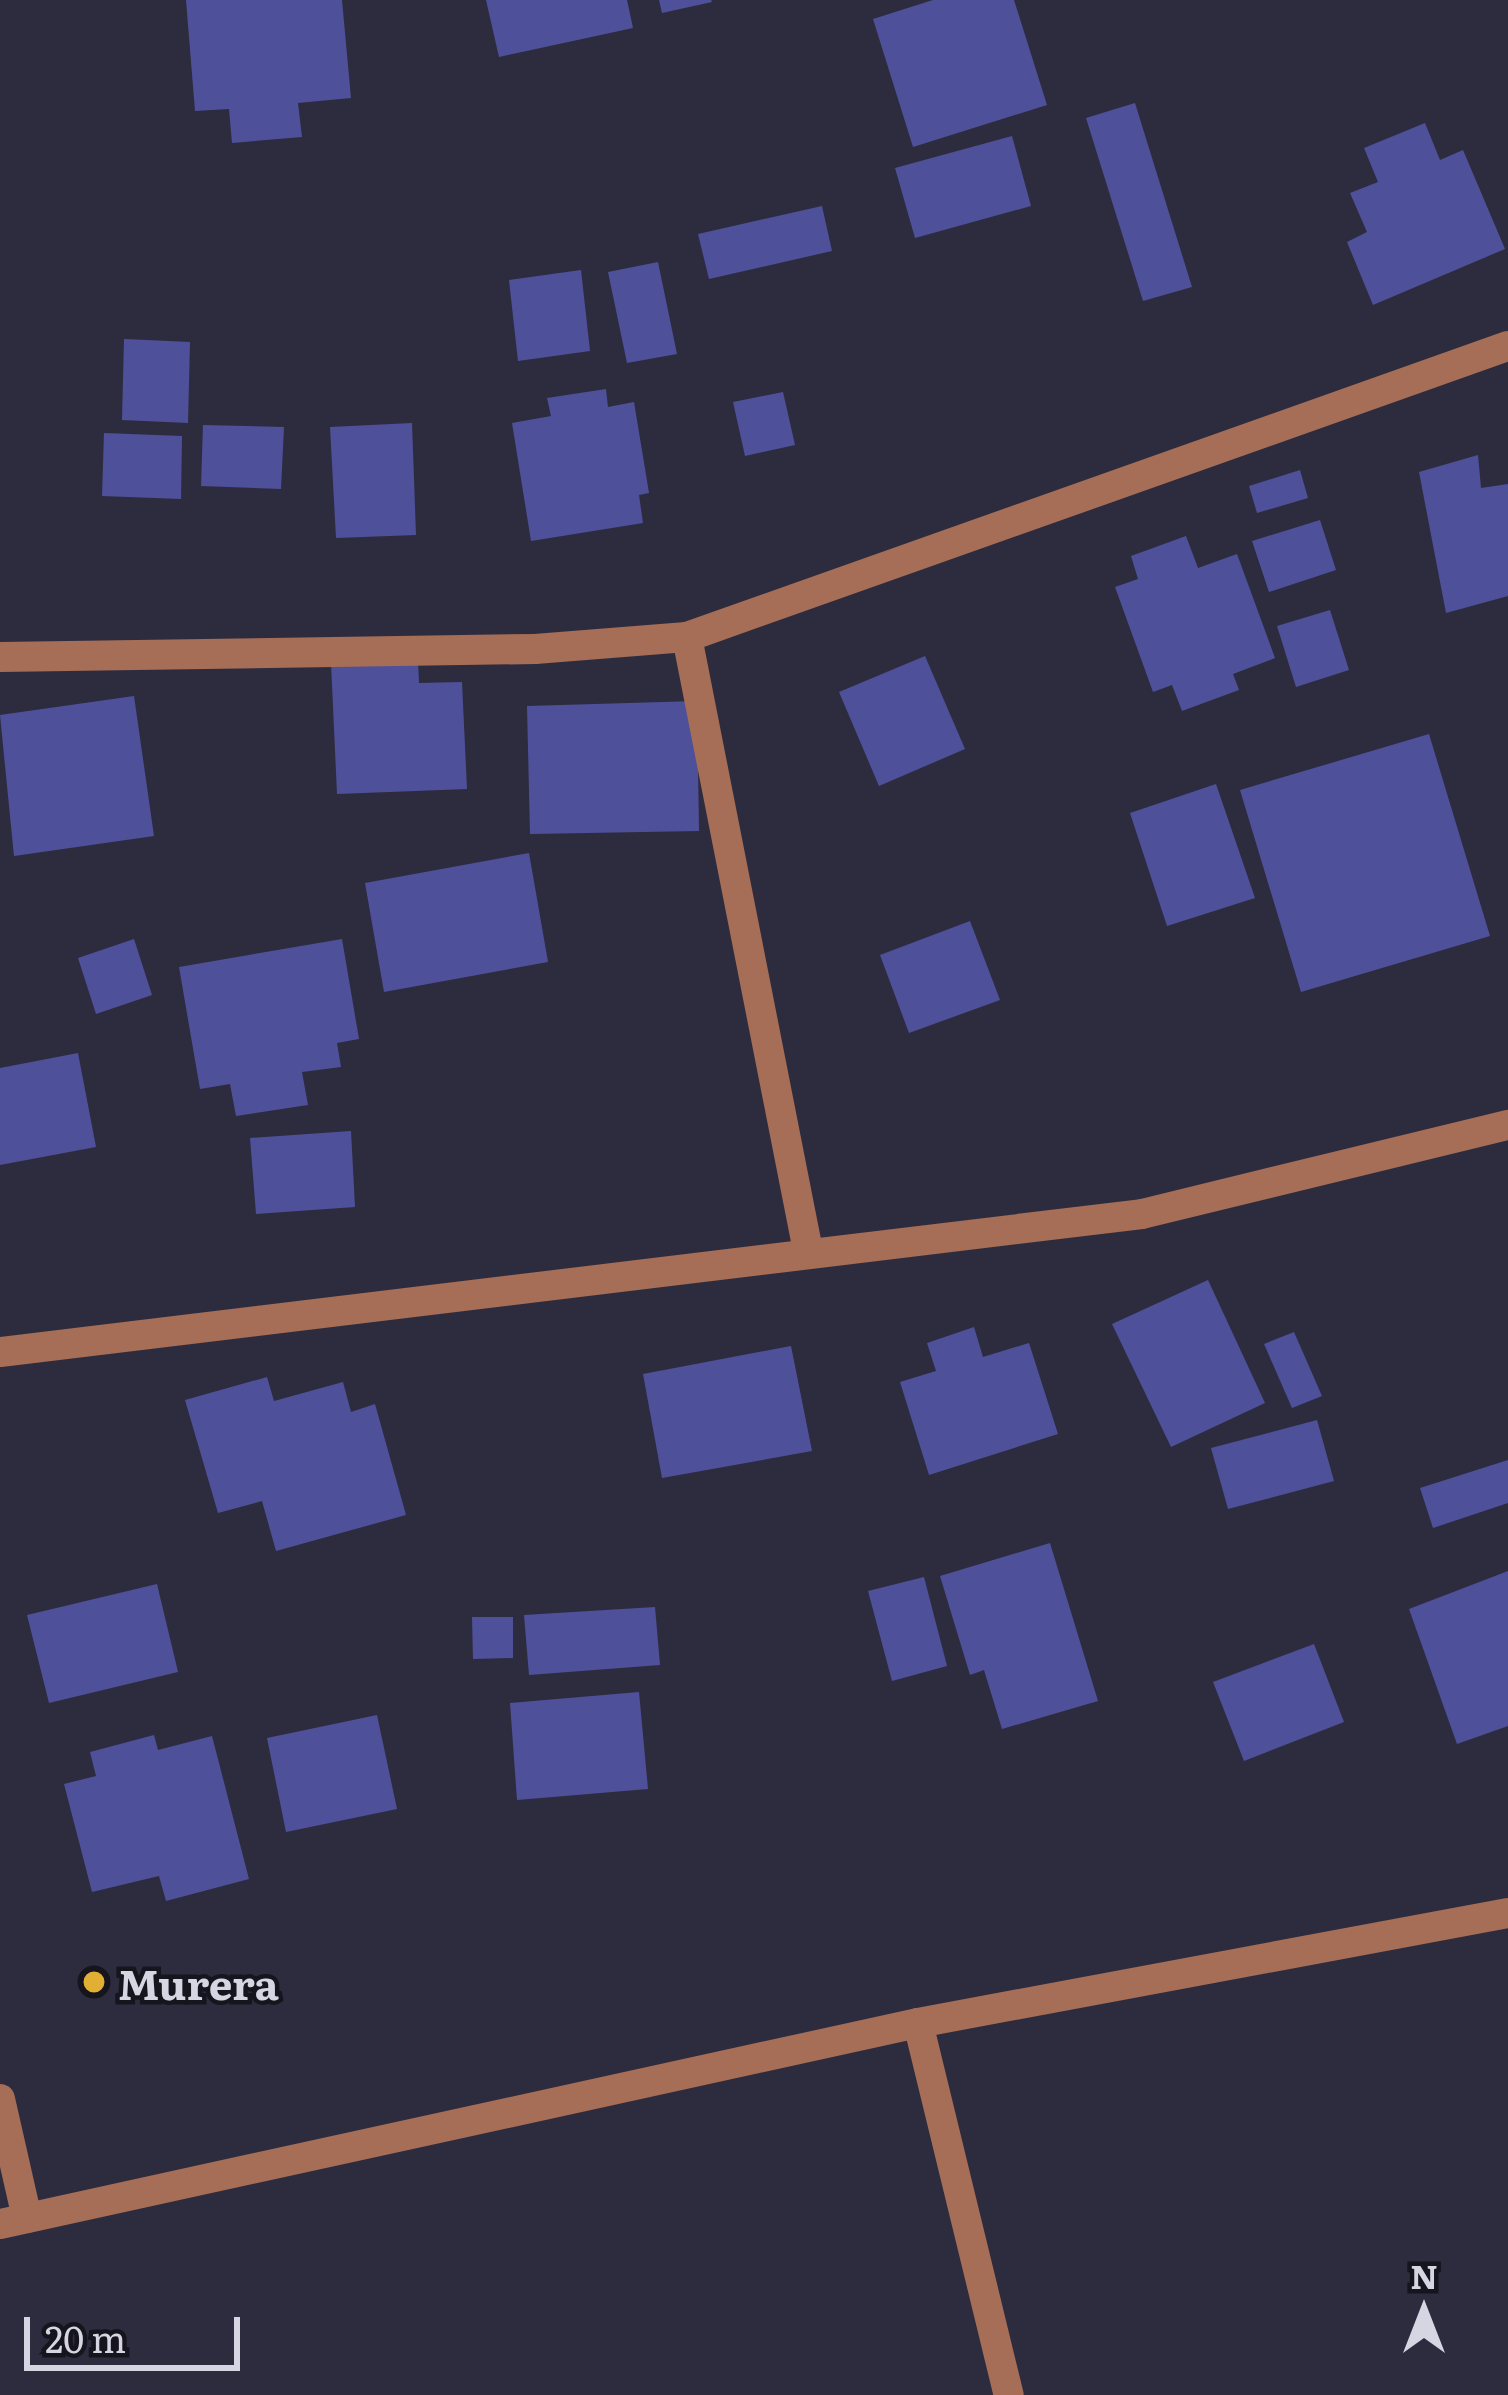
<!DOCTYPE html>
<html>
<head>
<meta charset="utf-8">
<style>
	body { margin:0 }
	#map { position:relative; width:1508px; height:2395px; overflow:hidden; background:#2d2c3f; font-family:Literata,serif }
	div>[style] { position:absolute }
	.building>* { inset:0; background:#4f509a }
	.minor>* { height:30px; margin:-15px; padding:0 15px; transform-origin:15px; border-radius:15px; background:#a66e56 }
	.dots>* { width:33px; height:33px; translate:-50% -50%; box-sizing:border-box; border:6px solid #16151e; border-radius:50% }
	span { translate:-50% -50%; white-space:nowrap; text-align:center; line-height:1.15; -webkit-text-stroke:9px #16151e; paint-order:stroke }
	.poi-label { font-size:42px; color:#d6d5e2; font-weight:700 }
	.left { translate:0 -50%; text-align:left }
	.north { position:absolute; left:1364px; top:2251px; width:120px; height:120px; -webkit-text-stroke:9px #16151e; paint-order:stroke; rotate:0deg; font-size:33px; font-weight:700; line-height:48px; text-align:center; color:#d6d5e2 }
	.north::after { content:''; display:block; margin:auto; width:42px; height:54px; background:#d6d5e2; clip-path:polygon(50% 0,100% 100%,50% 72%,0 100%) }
	.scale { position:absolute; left:24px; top:2317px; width:216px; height:54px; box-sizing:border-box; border:6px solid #d6d5e2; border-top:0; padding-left:15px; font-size:36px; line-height:42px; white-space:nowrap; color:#d6d5e2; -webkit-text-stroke:9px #16151e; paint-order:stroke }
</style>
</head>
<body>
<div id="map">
	<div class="building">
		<i style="clip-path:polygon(186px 0,342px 0,351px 98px,298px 103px,302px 137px,232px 143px,229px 109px,195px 111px)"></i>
		<i style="clip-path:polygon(486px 0,627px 0,633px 28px,499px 57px)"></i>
		<i style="clip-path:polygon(659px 0,711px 0,712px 2px,662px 13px)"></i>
		<i style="clip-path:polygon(933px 0,1014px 0,1047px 105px,913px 147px,873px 19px)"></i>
		<i style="clip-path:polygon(1135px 103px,1192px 287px,1143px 301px,1086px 118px)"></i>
		<i style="clip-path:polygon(1425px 123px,1440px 160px,1463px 150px,1505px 249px,1373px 305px,1347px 242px,1367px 232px,1350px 193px,1378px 182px,1364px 148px)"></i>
		<i style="clip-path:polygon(1012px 136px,1031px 206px,915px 238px,895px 168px)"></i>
		<i style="clip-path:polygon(822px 206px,832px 251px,709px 279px,698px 234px)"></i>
		<i style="clip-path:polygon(658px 262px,677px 354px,627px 363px,608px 272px)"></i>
		<i style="clip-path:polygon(581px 270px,590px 351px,518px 361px,509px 280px)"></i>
		<i style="clip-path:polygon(124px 339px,190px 342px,188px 423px,122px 420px)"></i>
		<i style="clip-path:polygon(606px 389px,608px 407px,634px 402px,649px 493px,639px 495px,643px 523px,531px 541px,512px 423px,551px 416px,547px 398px)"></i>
		<i style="clip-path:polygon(783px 392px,795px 445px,745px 456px,733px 402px)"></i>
		<i style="clip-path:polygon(412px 423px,416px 535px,336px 538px,330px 427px)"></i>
		<i style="clip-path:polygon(203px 425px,284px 427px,281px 489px,201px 486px)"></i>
		<i style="clip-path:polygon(104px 433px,182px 436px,181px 499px,102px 496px)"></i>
		<i style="clip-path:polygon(1478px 455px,1481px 488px,1508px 484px,1508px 596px,1446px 613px,1419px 472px)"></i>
		<i style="clip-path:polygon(1300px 470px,1308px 498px,1257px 513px,1249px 486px)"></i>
		<i style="clip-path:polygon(1320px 520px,1336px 570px,1269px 592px,1252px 541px)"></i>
		<i style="clip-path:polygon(1186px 536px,1198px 568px,1237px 554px,1275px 658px,1233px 674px,1239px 690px,1182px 711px,1172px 685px,1153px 692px,1115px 587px,1138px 579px,1131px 556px)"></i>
		<i style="clip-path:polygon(1330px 610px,1349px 670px,1296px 687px,1277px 626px)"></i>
		<i style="clip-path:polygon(925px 656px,965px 749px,879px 786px,839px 692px)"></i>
		<i style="clip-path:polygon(418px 660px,419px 683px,462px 682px,467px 789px,337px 794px,331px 663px)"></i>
		<i style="clip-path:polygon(134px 696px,154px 836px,14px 856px,0 715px)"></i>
		<i style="clip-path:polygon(697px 701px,699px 831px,530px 834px,527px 706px)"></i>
		<i style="clip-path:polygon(1429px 734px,1490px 936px,1301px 992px,1240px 790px)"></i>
		<i style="clip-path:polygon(1216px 784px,1255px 898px,1167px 926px,1130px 813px)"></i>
		<i style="clip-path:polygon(529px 853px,548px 962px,384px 992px,365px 883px)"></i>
		<i style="clip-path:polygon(970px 921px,1000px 1000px,909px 1033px,880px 955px)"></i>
		<i style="clip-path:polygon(134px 939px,152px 995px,96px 1014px,78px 958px)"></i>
		<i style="clip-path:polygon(342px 939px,359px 1039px,337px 1043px,341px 1067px,302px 1072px,308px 1105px,236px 1116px,230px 1084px,200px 1089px,179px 967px)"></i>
		<i style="clip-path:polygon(78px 1053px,96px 1147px,0 1165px,0 1068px)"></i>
		<i style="clip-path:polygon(351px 1131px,355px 1207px,256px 1214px,250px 1138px)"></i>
		<i style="clip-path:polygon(1208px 1280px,1265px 1403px,1171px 1447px,1112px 1324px)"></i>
		<i style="clip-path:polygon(974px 1327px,983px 1357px,1029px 1343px,1058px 1434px,929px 1475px,900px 1382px,936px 1371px,927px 1343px)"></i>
		<i style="clip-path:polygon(1294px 1332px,1322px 1396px,1292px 1408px,1264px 1344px)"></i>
		<i style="clip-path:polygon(791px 1346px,812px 1451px,662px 1478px,643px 1374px)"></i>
		<i style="clip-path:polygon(267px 1377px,274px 1401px,343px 1382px,351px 1412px,375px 1404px,406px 1515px,276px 1551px,262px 1501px,218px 1513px,185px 1400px)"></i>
		<i style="clip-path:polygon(1317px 1420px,1334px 1481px,1228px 1509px,1211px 1448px)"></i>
		<i style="clip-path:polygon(1508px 1460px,1508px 1503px,1433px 1528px,1420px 1488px)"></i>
		<i style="clip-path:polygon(1050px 1543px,1098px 1701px,1002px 1729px,984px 1670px,970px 1675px,940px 1576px)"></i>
		<i style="clip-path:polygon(1508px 1571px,1508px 1726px,1457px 1744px,1409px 1609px)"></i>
		<i style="clip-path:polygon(924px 1577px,947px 1666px,892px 1681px,868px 1591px)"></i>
		<i style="clip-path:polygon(157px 1584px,178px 1672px,49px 1703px,27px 1615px)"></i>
		<i style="clip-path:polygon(655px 1607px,660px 1665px,529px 1675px,524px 1615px)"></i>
		<i style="clip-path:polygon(472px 1617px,513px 1617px,513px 1658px,473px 1659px)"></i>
		<i style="clip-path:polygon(1314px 1644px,1344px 1722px,1244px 1761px,1213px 1682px)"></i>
		<i style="clip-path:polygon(639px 1692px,648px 1789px,517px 1800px,510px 1703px)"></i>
		<i style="clip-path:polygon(377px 1715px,397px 1809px,286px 1832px,267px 1738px)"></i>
		<i style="clip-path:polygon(154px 1735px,158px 1750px,212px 1736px,249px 1879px,166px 1901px,159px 1876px,92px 1892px,64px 1784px,96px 1776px,90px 1752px)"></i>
	</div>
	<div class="minor">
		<i style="left:687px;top:637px;width:626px;rotate:78.85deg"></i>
		<i style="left:0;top:657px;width:535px;rotate:-0.86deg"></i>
		<i style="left:535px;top:649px;width:152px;rotate:-4.5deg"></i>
		<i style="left:687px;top:637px;width:871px;rotate:-19.52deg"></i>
		<i style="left:0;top:1352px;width:1150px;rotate:-6.89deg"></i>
		<i style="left:1142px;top:1214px;width:377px;rotate:-13.7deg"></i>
		<i style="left:918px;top:2023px;width:383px;rotate:76.3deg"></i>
		<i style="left:0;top:2099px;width:122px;rotate:77.2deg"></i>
		<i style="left:0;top:2224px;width:940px;rotate:-12.35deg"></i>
		<i style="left:918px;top:2023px;width:600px;rotate:-10.56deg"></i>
	</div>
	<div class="dots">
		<i style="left:94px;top:1982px;background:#e1af34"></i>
	</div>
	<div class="poi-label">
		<span class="left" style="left:118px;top:1982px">Murera</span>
	</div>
	<div class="north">N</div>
	<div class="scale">20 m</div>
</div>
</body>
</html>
